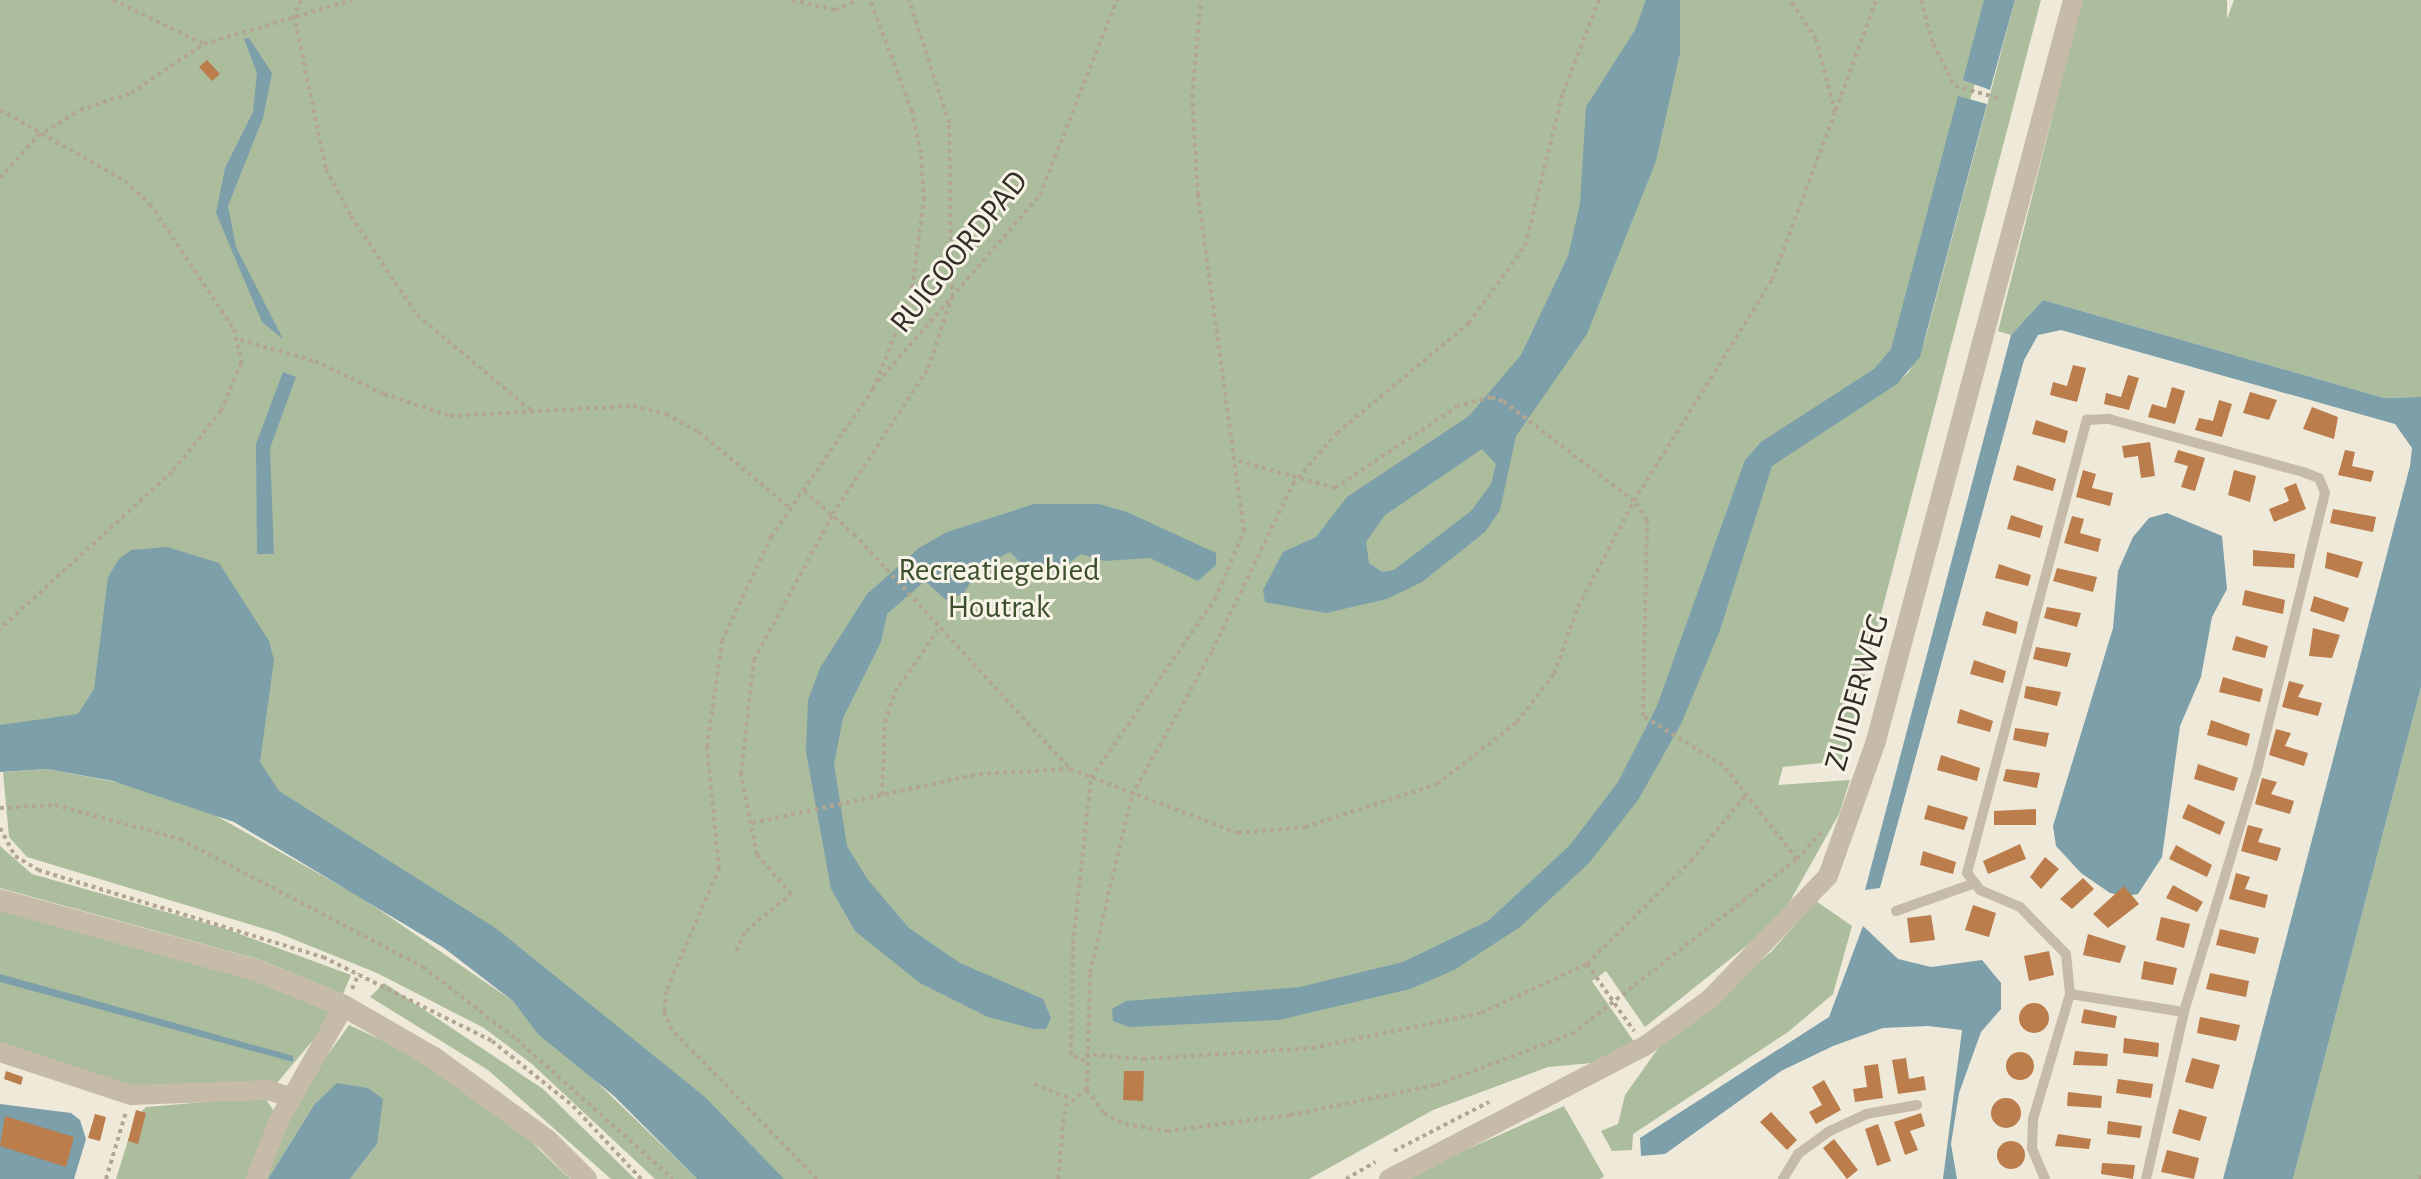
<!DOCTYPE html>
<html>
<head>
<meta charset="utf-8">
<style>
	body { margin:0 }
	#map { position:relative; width:2421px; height:1179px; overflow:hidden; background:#efe9da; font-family:"Alegreya Sans",sans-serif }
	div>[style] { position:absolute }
	.green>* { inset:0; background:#abbd9c }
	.water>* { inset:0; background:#7c9faa }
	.building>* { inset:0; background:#bb7d4c }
	.round { border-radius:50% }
	.path>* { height:4px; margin-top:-2px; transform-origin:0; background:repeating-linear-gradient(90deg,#b2a692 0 4px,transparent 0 8px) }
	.service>* { height:10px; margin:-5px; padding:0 5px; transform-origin:5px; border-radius:5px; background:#c6bba8 }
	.minor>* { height:20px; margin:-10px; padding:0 10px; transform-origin:10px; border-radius:10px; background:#c6bba8 }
	.tertiary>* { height:22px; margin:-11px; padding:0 11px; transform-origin:11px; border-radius:11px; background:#c6bba8 }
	span { translate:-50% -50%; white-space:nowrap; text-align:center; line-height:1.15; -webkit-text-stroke:6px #f7f3e6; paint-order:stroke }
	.street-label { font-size:32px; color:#332d27 }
	.park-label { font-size:32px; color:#3c4f2d }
</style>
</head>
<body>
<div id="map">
	<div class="green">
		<i style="clip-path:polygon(0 0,1998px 0,1890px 389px,1909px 372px,1925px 340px,2015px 0,2041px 0,1845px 752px,1841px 761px,1783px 767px,1778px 785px,1850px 780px,1839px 814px,1789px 903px,1754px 940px,1645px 1027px,1606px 971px,1592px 981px,1637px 1046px,1603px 1062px,1548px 1067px,1433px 1110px,1309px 1179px,723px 1179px,597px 1036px,218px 768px,0 760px)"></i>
		<i style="clip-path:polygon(2082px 0,2227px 0,2227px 19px,2234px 0,2421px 0,2421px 397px,2384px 398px,2043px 300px,2011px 335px,1998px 331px)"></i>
		<i style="clip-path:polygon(2421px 687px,2421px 1179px,2293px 1179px,2346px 975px)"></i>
		<i style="clip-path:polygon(47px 769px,142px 787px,204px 809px,362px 898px,513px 1001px,697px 1179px,655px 1179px,532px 1064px,484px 1028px,377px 973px,278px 933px,27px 857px,9px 837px,3px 772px)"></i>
		<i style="clip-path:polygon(0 846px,32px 874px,226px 929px,351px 975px,343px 994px,258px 959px,0 888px)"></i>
		<i style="clip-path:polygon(1816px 901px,1852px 926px,1833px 994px,1788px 1032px,1633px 1134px,1632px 1150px,1612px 1151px,1601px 1131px,1618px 1124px,1625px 1095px,1662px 1043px,1771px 952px)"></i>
		<i style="clip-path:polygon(0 909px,243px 976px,335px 1014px,277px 1083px,146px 1089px,93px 1074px,0 1044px)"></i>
		<i style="clip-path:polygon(384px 983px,543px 1089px,635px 1179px,611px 1179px,488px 1070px,370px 997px)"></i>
		<i style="clip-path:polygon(349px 1025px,426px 1061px,519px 1130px,570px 1179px,350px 1179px,377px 1144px,314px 1105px,268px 1179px,261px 1179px,302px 1091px)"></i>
		<i style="clip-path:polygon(264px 1097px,274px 1111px,250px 1179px,116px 1179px,135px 1118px,146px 1107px)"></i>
		<i style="clip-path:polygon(1564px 1106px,1604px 1176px,1600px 1179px,1401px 1179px)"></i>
	</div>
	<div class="water">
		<i style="clip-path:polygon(evenodd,1646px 0,1680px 0,1680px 53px,1656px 161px,1587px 334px,1516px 436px,1500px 510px,1485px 532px,1422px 582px,1387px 599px,1326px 613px,1265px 602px,1263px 590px,1283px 552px,1316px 537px,1347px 497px,1469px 416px,1521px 355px,1568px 256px,1580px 204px,1586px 107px,1635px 30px,1646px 0,1482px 449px,1496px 464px,1491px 484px,1471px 511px,1394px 570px,1382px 572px,1369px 563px,1366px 542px,1385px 515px,1482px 449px)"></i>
		<i style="clip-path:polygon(1984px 0,2015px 0,1990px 90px,1963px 80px)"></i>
		<i style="clip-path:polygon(249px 38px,272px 73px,263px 118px,228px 206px,236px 247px,283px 339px,262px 322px,216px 213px,225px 168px,253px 112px,257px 73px,244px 39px)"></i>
		<i style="clip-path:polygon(1958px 96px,1987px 104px,1920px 357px,1897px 384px,1772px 466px,1720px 630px,1682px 722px,1638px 800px,1589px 863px,1520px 927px,1454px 970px,1410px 989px,1279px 1020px,1129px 1027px,1113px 1021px,1112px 1009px,1126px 1001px,1300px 987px,1403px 962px,1488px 921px,1570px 845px,1618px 782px,1657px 706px,1745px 460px,1761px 442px,1874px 369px,1891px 349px)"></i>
		<i style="clip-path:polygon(2043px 300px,2384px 398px,2421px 397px,2421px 687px,2293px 1179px,2223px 1179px,2410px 466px,2412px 448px,2395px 424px,2061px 330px,2038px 335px,2024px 360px,1880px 888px,1865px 890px,2011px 335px)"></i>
		<i style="clip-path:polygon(283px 372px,296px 377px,270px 448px,274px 554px,257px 554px,256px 444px)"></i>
		<i style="clip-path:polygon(1034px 504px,1099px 504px,1127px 512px,1216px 553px,1216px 565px,1198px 581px,1150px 558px,1104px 561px,1081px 554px,1058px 571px,1028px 571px,1010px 552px,981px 567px,963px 594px,946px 600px,925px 581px,887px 614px,881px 642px,843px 718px,834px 764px,847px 846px,868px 880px,909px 928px,960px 963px,1043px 999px,1051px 1018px,1046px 1029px,1034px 1029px,988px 1017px,920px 983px,855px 931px,831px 889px,806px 752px,808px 700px,820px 668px,867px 594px,919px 548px,947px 532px)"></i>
		<i style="clip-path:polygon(2167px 513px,2222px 536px,2227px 589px,2212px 617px,2201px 677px,2180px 726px,2162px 857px,2138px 894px,2126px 896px,2110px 893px,2081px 873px,2056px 846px,2053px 826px,2113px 628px,2118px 571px,2133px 537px,2149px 518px)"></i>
		<i style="clip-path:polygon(167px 547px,219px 563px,269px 641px,274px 660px,260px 762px,279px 791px,497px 929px,705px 1097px,784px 1179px,697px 1179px,614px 1096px,538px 1034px,513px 1001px,444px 948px,234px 822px,113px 781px,47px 769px,0 772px,0 725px,78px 714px,94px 689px,108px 577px,119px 559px,131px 550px)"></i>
		<i style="clip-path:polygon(1863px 926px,1898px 959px,1931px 967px,1982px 960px,2001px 983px,2001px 1009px,1981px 1032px,1959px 1093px,1951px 1144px,1957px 1179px,1943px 1179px,1962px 1030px,1928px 1026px,1883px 1028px,1833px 1046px,1781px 1071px,1665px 1154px,1641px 1156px,1640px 1138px,1829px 1017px)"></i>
		<i style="clip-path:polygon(0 974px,293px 1056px,293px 1062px,0 982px)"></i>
		<i style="clip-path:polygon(337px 1083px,368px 1088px,383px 1099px,377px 1144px,350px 1179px,268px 1179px,314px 1105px)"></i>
		<i style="clip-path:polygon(0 1104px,71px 1113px,80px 1120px,86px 1139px,74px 1179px,0 1179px)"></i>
	</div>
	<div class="building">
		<i style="clip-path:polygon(207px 60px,220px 74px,212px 81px,199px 67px)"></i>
		<i style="clip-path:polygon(2073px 365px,2086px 368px,2077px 402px,2050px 395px,2053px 382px,2067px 386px)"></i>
		<i style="clip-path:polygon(2128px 375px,2139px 378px,2129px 410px,2104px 404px,2106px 393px,2121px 397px)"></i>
		<i style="clip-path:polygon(2172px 387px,2185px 391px,2175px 424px,2148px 417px,2152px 404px,2166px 408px)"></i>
		<i style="clip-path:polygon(2250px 392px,2277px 400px,2269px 420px,2243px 413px)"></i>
		<i style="clip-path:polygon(2219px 400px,2232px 404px,2222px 437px,2195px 430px,2199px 418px,2213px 421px)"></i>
		<i style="clip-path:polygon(2312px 407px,2338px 417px,2334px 439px,2303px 429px)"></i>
		<i style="clip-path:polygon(2036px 420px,2068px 431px,2065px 443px,2032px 434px)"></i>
		<i style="clip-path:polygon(2150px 442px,2155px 476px,2141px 478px,2138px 456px,2124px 458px,2122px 446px)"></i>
		<i style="clip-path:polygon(2178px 450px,2205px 458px,2195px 491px,2181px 487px,2188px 466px,2174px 462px)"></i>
		<i style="clip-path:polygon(2345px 450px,2355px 452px,2352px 466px,2374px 471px,2371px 482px,2338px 475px)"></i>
		<i style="clip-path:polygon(2017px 465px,2056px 479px,2053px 491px,2013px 480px)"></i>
		<i style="clip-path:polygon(2083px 470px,2096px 474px,2092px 488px,2113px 493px,2110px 506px,2076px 497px)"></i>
		<i style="clip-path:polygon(2234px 470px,2256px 476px,2250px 502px,2228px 495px)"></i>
		<i style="clip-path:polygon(2296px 483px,2306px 509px,2274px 522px,2269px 509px,2289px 501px,2284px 488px)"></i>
		<i style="clip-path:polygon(2333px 509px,2376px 517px,2373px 532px,2330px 523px)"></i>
		<i style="clip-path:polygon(2011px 515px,2043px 526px,2040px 538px,2007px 529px)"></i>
		<i style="clip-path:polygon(2072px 516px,2084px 519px,2080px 533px,2101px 539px,2098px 552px,2064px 543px)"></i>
		<i style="clip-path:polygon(2253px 550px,2295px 554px,2294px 568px,2253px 566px)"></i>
		<i style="clip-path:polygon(2327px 552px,2363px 562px,2358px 578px,2325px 568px)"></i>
		<i style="clip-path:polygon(1999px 564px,2031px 575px,2028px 586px,1995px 578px)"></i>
		<i style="clip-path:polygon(2057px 568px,2097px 577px,2093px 592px,2053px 581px)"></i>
		<i style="clip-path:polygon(2245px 590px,2285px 600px,2283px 614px,2242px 605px)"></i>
		<i style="clip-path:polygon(2314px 596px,2349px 608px,2344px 622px,2310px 611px)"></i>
		<i style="clip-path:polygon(2047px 607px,2081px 613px,2077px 627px,2044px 618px)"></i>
		<i style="clip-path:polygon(1986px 611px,2018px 622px,2016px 634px,1982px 625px)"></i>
		<i style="clip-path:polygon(2313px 628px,2340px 635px,2332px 658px,2309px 656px)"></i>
		<i style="clip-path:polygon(2236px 636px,2268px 646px,2265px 658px,2232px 650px)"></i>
		<i style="clip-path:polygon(2036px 647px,2071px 653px,2067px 667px,2033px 659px)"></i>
		<i style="clip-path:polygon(1974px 660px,2006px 671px,2003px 683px,1970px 674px)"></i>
		<i style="clip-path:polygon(2223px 677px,2263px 689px,2260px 702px,2219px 692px)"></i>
		<i style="clip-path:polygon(2289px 681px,2304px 685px,2298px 697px,2322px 703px,2318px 716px,2282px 707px)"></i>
		<i style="clip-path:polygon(2026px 686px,2061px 692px,2057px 706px,2024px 698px)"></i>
		<i style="clip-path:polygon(1960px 709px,1993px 721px,1990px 732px,1957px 723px)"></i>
		<i style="clip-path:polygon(2211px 720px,2250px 734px,2247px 746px,2207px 735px)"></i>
		<i style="clip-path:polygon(2015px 728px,2049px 733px,2046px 747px,2013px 740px)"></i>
		<i style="clip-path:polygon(2276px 729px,2291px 733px,2285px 746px,2308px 753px,2304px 766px,2269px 755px)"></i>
		<i style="clip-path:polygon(1941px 755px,1980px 768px,1977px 781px,1937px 770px)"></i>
		<i style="clip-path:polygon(2198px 764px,2238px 778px,2234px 791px,2194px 779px)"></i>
		<i style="clip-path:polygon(2006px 769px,2040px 773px,2037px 788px,2003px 781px)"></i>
		<i style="clip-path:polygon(2262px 778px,2277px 782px,2271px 794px,2294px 801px,2290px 814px,2255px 804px)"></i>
		<i style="clip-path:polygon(2188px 804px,2225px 822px,2220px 835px,2182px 818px)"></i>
		<i style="clip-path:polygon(1928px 805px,1968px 817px,1964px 830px,1924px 819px)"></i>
		<i style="clip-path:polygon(2036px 809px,2036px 825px,1994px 825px,1994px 811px)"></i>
		<i style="clip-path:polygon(2248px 825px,2263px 829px,2258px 842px,2281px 848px,2277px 861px,2241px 851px)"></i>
		<i style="clip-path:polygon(2020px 844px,2026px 859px,1988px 874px,1983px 861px)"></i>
		<i style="clip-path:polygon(2176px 845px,2212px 865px,2207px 877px,2169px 859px)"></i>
		<i style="clip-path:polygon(1923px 851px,1956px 862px,1953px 874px,1920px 865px)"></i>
		<i style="clip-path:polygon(2045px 857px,2059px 869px,2041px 889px,2030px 877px)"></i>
		<i style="clip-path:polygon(2236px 873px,2250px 877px,2245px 889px,2268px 895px,2265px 908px,2229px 899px)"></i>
		<i style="clip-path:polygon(2083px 878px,2094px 889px,2072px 909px,2060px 899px)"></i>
		<i style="clip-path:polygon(2173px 885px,2203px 902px,2197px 912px,2166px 898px)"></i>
		<i style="clip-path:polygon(2124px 886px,2139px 904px,2108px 928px,2093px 914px)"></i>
		<i style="clip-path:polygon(1973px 905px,1996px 913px,1989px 937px,1965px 930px)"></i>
		<i style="clip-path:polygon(1931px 915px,1935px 940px,1910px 943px,1907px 918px)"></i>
		<i style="clip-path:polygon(2161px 917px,2190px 924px,2184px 948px,2156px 940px)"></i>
		<i style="clip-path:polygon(2220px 929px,2259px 938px,2255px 954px,2216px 945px)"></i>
		<i style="clip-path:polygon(2088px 934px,2126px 946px,2120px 963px,2083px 955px)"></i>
		<i style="clip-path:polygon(2049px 951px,2054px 975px,2029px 981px,2024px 956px)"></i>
		<i style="clip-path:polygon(2144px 961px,2177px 968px,2173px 985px,2141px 979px)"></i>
		<i style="clip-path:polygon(2210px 973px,2249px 981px,2246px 997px,2206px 989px)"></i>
		<i class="round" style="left:2019px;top:1003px;width:30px;height:30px"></i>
		<i style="clip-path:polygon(2084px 1009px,2117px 1016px,2115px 1028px,2081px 1023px)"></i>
		<i style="clip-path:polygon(2200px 1017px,2240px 1025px,2236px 1041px,2197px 1033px)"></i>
		<i style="clip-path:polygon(2124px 1038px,2159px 1043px,2158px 1057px,2123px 1053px)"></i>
		<i style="clip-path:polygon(2075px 1051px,2108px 1054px,2107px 1066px,2073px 1065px)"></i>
		<i class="round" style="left:2006px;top:1052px;width:28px;height:28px"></i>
		<i style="clip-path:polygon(1906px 1058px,1909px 1079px,1924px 1076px,1926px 1090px,1898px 1094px,1892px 1060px)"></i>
		<i style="clip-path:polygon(2192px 1058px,2220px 1065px,2213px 1089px,2185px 1082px)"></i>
		<i style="clip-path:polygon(1878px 1064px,1883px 1098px,1855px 1102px,1853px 1089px,1867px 1087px,1864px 1066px)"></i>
		<i style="clip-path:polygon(6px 1071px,23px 1077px,21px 1085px,4px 1079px)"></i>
		<i style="clip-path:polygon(1124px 1071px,1144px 1071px,1143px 1101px,1123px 1100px)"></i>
		<i style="clip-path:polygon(2118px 1079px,2153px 1084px,2151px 1098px,2116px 1093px)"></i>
		<i style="clip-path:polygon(1824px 1080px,1841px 1110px,1816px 1124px,1809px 1112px,1822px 1105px,1812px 1087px)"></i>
		<i style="clip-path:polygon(2068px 1092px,2102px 1096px,2101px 1108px,2067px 1106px)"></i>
		<i class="round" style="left:1991px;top:1098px;width:30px;height:30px"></i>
		<i style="clip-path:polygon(2179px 1109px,2207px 1117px,2200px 1141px,2172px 1133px)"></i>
		<i style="clip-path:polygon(136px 1110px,146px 1113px,138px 1144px,128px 1141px)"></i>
		<i style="clip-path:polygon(1771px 1112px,1797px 1140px,1787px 1150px,1760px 1122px)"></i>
		<i style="clip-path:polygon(1921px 1113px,1925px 1126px,1910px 1131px,1918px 1150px,1905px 1155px,1894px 1122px)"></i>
		<i style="clip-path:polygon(95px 1114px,106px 1117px,100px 1141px,88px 1138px)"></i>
		<i style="clip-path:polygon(5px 1116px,74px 1137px,66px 1167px,0 1146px)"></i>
		<i style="clip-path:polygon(2108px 1121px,2142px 1126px,2140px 1138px,2107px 1134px)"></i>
		<i style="clip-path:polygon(1878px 1124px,1891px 1161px,1877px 1166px,1865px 1129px)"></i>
		<i style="clip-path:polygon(2058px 1134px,2091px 1139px,2089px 1149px,2055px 1146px)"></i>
		<i style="clip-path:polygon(1834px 1139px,1858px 1170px,1847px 1179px,1823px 1148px)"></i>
		<i class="round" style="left:1997px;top:1141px;width:28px;height:28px"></i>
		<i style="clip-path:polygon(2167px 1150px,2199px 1158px,2194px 1179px,2161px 1172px)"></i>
		<i style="clip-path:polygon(2102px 1163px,2135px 1165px,2133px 1179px,2101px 1174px)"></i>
	</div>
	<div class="path">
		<i style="left:113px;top:0;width:101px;rotate:25.8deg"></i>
		<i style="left:301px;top:0;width:17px;rotate:115deg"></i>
		<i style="left:294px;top:15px;width:157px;rotate:78.3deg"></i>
		<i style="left:326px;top:169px;width:53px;rotate:62deg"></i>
		<i style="left:351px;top:216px;width:119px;rotate:56.3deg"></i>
		<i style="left:417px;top:315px;width:151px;rotate:39.9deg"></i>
		<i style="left:792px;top:0;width:44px;rotate:13.1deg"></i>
		<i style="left:835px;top:10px;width:24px;rotate:-24deg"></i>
		<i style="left:1921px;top:0;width:46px;rotate:74.7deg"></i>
		<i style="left:1933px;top:44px;width:47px;rotate:62.4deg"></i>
		<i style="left:1955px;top:86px;width:45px;rotate:15.6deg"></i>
		<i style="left:0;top:110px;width:144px;rotate:29.6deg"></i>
		<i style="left:125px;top:181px;width:34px;rotate:43deg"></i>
		<i style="left:150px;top:204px;width:151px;rotate:56.1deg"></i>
		<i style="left:234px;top:329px;width:35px;rotate:78deg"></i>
		<i style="left:241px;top:363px;width:52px;rotate:112.6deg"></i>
		<i style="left:221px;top:411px;width:78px;rotate:128.8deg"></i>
		<i style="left:172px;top:472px;width:233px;rotate:137.6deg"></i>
		<i style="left:1836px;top:110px;width:117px;rotate:-70deg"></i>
		<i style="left:0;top:178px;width:57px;rotate:-47.9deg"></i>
		<i style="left:38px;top:136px;width:49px;rotate:-31.8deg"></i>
		<i style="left:80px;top:110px;width:54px;rotate:-18.4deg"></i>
		<i style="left:131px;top:93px;width:88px;rotate:-33.9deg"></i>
		<i style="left:204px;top:44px;width:154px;rotate:-16.6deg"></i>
		<i style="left:240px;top:340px;width:78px;rotate:15.6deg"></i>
		<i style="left:315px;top:361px;width:76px;rotate:25.6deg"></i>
		<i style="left:384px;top:394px;width:70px;rotate:18.4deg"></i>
		<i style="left:450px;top:416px;width:183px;rotate:-3.1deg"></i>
		<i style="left:633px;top:406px;width:34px;rotate:14deg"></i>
		<i style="left:666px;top:414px;width:38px;rotate:29deg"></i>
		<i style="left:699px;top:432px;width:120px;rotate:39.9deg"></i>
		<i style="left:878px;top:382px;width:247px;rotate:-49.1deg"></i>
		<i style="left:1040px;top:195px;width:210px;rotate:-68.5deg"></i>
		<i style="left:804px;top:491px;width:66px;rotate:40.7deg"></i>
		<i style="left:854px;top:534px;width:319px;rotate:47.4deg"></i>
		<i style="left:1070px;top:769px;width:180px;rotate:20.9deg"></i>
		<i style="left:1238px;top:833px;width:67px;rotate:-5.1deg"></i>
		<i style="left:1305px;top:827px;width:139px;rotate:-18deg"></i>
		<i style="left:1437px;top:784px;width:101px;rotate:-37.8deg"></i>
		<i style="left:1517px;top:722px;width:61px;rotate:-52.4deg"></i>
		<i style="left:1554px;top:674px;width:71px;rotate:-70.3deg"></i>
		<i style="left:1578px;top:607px;width:120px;rotate:-62.2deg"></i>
		<i style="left:1634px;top:501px;width:261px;rotate:-58deg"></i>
		<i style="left:1772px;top:280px;width:179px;rotate:-69.4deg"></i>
		<i style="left:1835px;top:112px;width:75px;rotate:-104.6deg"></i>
		<i style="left:1816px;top:39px;width:47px;rotate:-123.7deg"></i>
		<i style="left:882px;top:795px;width:73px;rotate:-87.6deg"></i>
		<i style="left:885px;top:722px;width:32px;rotate:-72deg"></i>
		<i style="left:895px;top:692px;width:75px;rotate:-55.3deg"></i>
		<i style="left:0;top:808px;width:55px;rotate:-3.1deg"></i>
		<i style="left:55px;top:805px;width:130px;rotate:15.2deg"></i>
		<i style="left:180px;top:839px;width:275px;rotate:27.8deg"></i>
		<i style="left:423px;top:967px;width:118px;rotate:37.7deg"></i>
		<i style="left:516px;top:1039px;width:210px;rotate:41.7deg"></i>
		<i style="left:752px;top:823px;width:232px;rotate:-12.2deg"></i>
		<i style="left:979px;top:774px;width:91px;rotate:-3.1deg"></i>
		<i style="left:0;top:828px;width:32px;rotate:62deg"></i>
		<i style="left:15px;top:856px;width:27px;rotate:31deg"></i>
		<i style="left:38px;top:870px;width:298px;rotate:17deg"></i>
		<i style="left:323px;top:957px;width:189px;rotate:26.4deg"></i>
		<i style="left:492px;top:1041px;width:104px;rotate:38.7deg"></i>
		<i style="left:573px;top:1106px;width:100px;rotate:47deg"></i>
		<i style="left:1797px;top:859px;width:38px;rotate:-48deg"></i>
		<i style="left:736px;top:951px;width:22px;rotate:-63deg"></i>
		<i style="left:746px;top:931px;width:58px;rotate:-39.4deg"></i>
		<i style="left:791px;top:894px;width:52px;rotate:-131.1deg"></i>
		<i style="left:757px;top:855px;width:83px;rotate:-101.2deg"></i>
		<i style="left:741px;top:774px;width:115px;rotate:-83.5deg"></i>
		<i style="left:754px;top:660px;width:166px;rotate:-61.6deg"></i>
		<i style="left:833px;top:514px;width:174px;rotate:-56.9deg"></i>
		<i style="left:928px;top:368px;width:75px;rotate:-71.3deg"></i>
		<i style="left:952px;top:297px;width:174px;rotate:-91deg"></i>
		<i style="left:949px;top:123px;width:129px;rotate:-108deg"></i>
		<i style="left:1587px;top:964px;width:82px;rotate:55deg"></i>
		<i style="left:352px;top:989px;width:17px;rotate:-66deg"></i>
		<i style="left:1085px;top:1054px;width:58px;rotate:4.9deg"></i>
		<i style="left:1143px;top:1059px;width:169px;rotate:-3.7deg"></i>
		<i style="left:1312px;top:1048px;width:173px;rotate:-11.7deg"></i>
		<i style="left:1481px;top:1013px;width:117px;rotate:-24.8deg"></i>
		<i style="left:1587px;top:964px;width:146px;rotate:-44.7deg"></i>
		<i style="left:1691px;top:861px;width:85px;rotate:-50.3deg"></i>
		<i style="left:1085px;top:1061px;width:15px;rotate:-157deg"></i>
		<i style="left:1071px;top:1055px;width:111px;rotate:-89deg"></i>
		<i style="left:1073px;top:944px;width:167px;rotate:-83.8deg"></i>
		<i style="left:1091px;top:778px;width:218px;rotate:-55.3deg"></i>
		<i style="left:1215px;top:599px;width:74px;rotate:-66.9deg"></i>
		<i style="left:1244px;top:531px;width:339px;rotate:-97.8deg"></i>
		<i style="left:1198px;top:195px;width:98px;rotate:-93.5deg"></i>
		<i style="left:1192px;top:97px;width:97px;rotate:-84.7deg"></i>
		<i style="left:1034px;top:1084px;width:37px;rotate:22deg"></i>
		<i style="left:1087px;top:1090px;width:29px;rotate:54deg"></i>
		<i style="left:1104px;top:1113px;width:24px;rotate:28deg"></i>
		<i style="left:1125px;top:1124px;width:43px;rotate:9.5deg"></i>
		<i style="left:1167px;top:1131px;width:124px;rotate:-7.4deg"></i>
		<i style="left:1290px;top:1115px;width:149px;rotate:-11.6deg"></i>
		<i style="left:1436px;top:1085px;width:145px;rotate:-20.6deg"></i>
		<i style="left:1572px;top:1034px;width:285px;rotate:-37.9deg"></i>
		<i style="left:1797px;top:859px;width:120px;rotate:-128.2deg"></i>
		<i style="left:1723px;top:765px;width:94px;rotate:-148.5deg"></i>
		<i style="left:1643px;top:716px;width:196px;rotate:-88.8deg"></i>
		<i style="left:1647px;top:520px;width:23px;rotate:-124deg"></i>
		<i style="left:1634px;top:501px;width:165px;rotate:-142.6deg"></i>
		<i style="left:1503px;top:401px;width:13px;rotate:-162deg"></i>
		<i style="left:1491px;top:397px;width:34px;rotate:165deg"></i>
		<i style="left:1458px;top:406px;width:148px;rotate:146.3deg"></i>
		<i style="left:1335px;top:488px;width:101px;rotate:-164.4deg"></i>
		<i style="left:1394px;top:1151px;width:107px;rotate:-27.3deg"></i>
		<i style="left:106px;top:1179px;width:70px;rotate:-73.4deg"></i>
		<i style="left:817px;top:1179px;width:208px;rotate:-134.2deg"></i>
		<i style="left:672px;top:1030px;width:21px;rotate:-113deg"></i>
		<i style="left:664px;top:1011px;width:22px;rotate:-82deg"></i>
		<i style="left:667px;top:989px;width:131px;rotate:-66.6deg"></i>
		<i style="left:719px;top:869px;width:123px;rotate:-95.6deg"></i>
		<i style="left:707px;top:747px;width:107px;rotate:-81.9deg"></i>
		<i style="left:722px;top:641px;width:115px;rotate:-64.8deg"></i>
		<i style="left:771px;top:537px;width:180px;rotate:-55.4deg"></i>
		<i style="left:873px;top:389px;width:100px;rotate:-67.8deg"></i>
		<i style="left:911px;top:296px;width:97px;rotate:-82.3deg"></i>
		<i style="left:924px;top:200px;width:47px;rotate:-93.7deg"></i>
		<i style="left:921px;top:153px;width:43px;rotate:-102.1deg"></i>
		<i style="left:912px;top:111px;width:119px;rotate:-110.7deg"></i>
		<i style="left:1058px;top:1179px;width:73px;rotate:-84.5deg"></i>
		<i style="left:1065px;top:1106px;width:27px;rotate:-36deg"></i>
		<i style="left:1087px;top:1090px;width:117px;rotate:-88.5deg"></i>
		<i style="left:1090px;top:973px;width:183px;rotate:-76.7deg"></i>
		<i style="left:1132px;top:795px;width:165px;rotate:-60.9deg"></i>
		<i style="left:1212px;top:651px;width:186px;rotate:-64.1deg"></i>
		<i style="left:1293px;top:484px;width:67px;rotate:-49.2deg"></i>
		<i style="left:1337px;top:433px;width:172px;rotate:-39.8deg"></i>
		<i style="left:1469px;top:323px;width:95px;rotate:-54deg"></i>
		<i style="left:1525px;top:246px;width:158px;rotate:-76.1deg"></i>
		<i style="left:1563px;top:93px;width:100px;rotate:-68.8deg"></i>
		<i style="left:1346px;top:1179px;width:34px;rotate:-30deg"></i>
		<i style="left:2420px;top:1179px;width:4px;rotate:-76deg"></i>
	</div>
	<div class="service">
		<i style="left:1896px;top:911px;width:84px;rotate:-19.5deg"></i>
		<i style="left:2070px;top:994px;width:115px;rotate:9deg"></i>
		<i style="left:1783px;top:1179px;width:29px;rotate:-59deg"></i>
		<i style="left:1798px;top:1154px;width:39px;rotate:-36deg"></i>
		<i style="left:1830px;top:1131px;width:40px;rotate:-25deg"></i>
		<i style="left:1866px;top:1114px;width:52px;rotate:-10deg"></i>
		<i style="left:2045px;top:1179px;width:33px;rotate:-113deg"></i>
		<i style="left:2032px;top:1149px;width:30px;rotate:-88deg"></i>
		<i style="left:2033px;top:1119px;width:130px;rotate:-73.5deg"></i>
		<i style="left:2070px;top:994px;width:40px;rotate:-95.7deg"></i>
		<i style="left:2066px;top:954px;width:66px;rotate:-134.4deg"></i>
		<i style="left:2020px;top:907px;width:43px;rotate:-157deg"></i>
		<i style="left:1980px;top:890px;width:21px;rotate:-127deg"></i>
		<i style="left:1967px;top:873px;width:469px;rotate:-75.2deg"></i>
		<i style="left:2087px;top:420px;width:22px;rotate:-3deg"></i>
		<i style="left:2109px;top:419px;width:201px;rotate:15.3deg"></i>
		<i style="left:2303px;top:472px;width:17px;rotate:21deg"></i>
		<i style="left:2319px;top:478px;width:16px;rotate:68deg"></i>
		<i style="left:2325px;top:493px;width:288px;rotate:103.8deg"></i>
		<i style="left:2256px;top:773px;width:250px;rotate:106.8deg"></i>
		<i style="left:2184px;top:1012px;width:171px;rotate:102.8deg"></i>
	</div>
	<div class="minor">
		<i style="left:0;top:1052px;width:138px;rotate:18.2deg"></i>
		<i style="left:131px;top:1095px;width:137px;rotate:-2.1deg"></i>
		<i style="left:268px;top:1090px;width:25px;rotate:18deg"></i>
		<i style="left:256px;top:1179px;width:63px;rotate:-68.7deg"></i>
		<i style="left:279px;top:1120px;width:131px;rotate:-60.3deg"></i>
		<i style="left:1389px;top:1179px;width:288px;rotate:-27.5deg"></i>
		<i style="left:1645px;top:1046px;width:80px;rotate:-35.9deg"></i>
		<i style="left:1710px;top:999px;width:170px;rotate:-46.2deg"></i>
		<i style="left:1828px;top:876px;width:143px;rotate:-70.4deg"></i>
		<i style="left:1876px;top:741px;width:767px;rotate:-75.11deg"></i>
	</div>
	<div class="tertiary">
		<i style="left:0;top:900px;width:262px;rotate:15.3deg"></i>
		<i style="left:253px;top:969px;width:98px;rotate:22.1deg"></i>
		<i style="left:344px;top:1006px;width:104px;rotate:30deg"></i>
		<i style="left:434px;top:1058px;width:140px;rotate:36deg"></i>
		<i style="left:547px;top:1140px;width:55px;rotate:45deg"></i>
	</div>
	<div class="street-label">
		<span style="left:959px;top:252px;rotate:-51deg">RUIGOORDPAD</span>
		<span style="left:1857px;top:692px;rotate:-74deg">ZUIDERWEG</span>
	</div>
	<div class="park-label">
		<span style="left:999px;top:589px">Recreatiegebied<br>Houtrak</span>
	</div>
</div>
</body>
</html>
